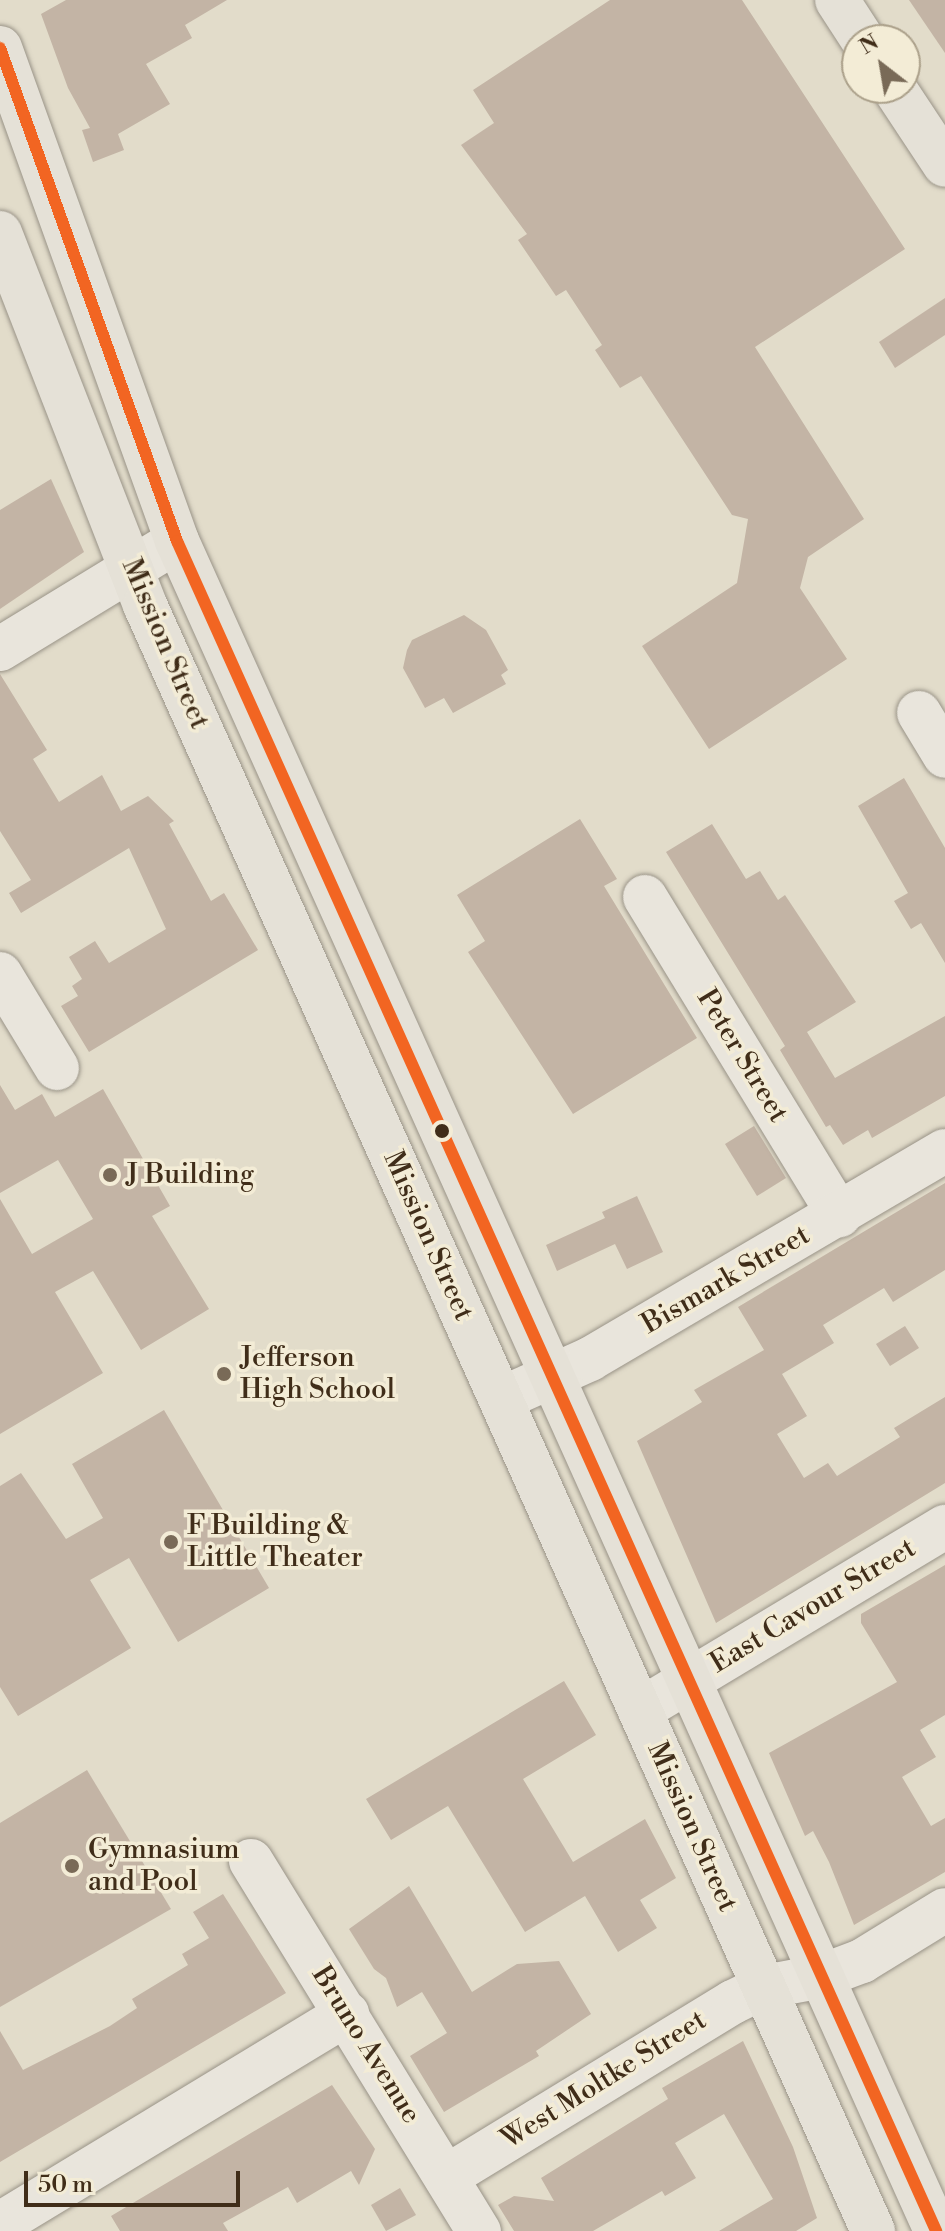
<!DOCTYPE html>
<html>
<head>
<meta charset="utf-8">
<style>
	body { margin:0 }
	#map { position:relative; width:945px; height:2231px; overflow:hidden; background:#e2dcca; font-family:"Libre Bodoni",serif }
	div>[style] { position:absolute }
	.building>* { inset:0; background:#c3b4a5 }
	.roads { filter:drop-shadow(0 0 2px #999387) drop-shadow(0 0 2px #999387) }
	.minor>* { height:44px; margin:-22px; padding:0 22px; transform-origin:22px; border-radius:22px; background:#e9e5dc }
	.major>* { height:44px; margin:-22px; padding:0 22px; transform-origin:22px; border-radius:22px; background:#e5e1d7 }
	.bus-1>* { height:12px; margin:-6px; padding:0 6px; transform-origin:6px; border-radius:6px; background:#f26522 }
	.dots>* { width:22px; height:22px; translate:-50% -50%; box-sizing:border-box; border:4px solid #f3ecd6; border-radius:50% }
	span { translate:-50% -50%; white-space:nowrap; text-align:center; line-height:1.15; -webkit-text-stroke:7px #f3ecd6; paint-order:stroke }
	.street-label { font-size:28px; color:#402d19 }
	.poi-label { font-size:28px; color:#402d19 }
	.left { translate:0 -50%; text-align:left }
	.north { position:absolute; left:841px; top:24px; width:80px; height:80px; box-sizing:border-box; background:#f3ecd6; border:2px solid #aba08a; border-radius:50%; rotate:329deg; font-size:22px; font-weight:700; line-height:32px; text-align:center; color:#402d19 }
	.north::after { content:''; display:block; margin:auto; width:28px; height:36px; background:#796a57; clip-path:polygon(50% 0,100% 100%,50% 72%,0 100%) }
	.scale { position:absolute; left:24px; top:2171px; width:216px; height:36px; box-sizing:border-box; border:4px solid #402d19; border-top:0; padding-left:10px; font-size:24px; line-height:28px; white-space:nowrap; color:#402d19; -webkit-text-stroke:6px #f3ecd6; paint-order:stroke }
</style>
</head>
<body>
<div id="map">
	<div class="building">
		<i style="clip-path:polygon(66px 0,227px 0,185px 25px,192px 38px,146px 64px,170px 104px,118px 134px,124px 150px,93px 162px,82px 130px,90px 128px,68px 88px,41px 14px)"></i>
		<i style="clip-path:polygon(610px 0,742px 0,905px 249px,755px 347px,864px 519px,808px 557px,800px 588px,847px 659px,709px 749px,642px 646px,737px 583px,748px 519px,732px 515px,641px 376px,620px 388px,595px 350px,602px 345px,566px 290px,556px 296px,518px 240px,527px 234px,461px 145px,494px 123px,473px 90px)"></i>
		<i style="clip-path:polygon(909px 0,945px 0,945px 53px)"></i>
		<i style="clip-path:polygon(945px 298px,945px 335px,895px 368px,879px 342px)"></i>
		<i style="clip-path:polygon(51px 479px,84px 552px,0 609px,0 510px)"></i>
		<i style="clip-path:polygon(464px 615px,486px 630px,508px 670px,501px 675px,506px 684px,453px 713px,444px 698px,425px 708px,403px 668px,407px 650px,412px 640px)"></i>
		<i style="clip-path:polygon(0 674px,47px 750px,33px 759px,59px 802px,102px 775px,121px 811px,148px 796px,174px 821px,169px 824px,211px 901px,224px 893px,258px 950px,89px 1052px,61px 1006px,78px 996px,72px 986px,82px 979px,69px 957px,95px 941px,109px 963px,166px 929px,129px 848px,21px 913px,9px 893px,31px 880px,0 831px)"></i>
		<i style="clip-path:polygon(904px 778px,945px 848px,945px 963px,921px 923px,911px 929px,894px 901px,908px 893px,858px 806px)"></i>
		<i style="clip-path:polygon(580px 819px,617px 879px,604px 886px,697px 1038px,573px 1114px,468px 952px,485px 941px,457px 895px)"></i>
		<i style="clip-path:polygon(712px 824px,746px 879px,760px 871px,778px 900px,785px 895px,856px 1002px,807px 1032px,835px 1078px,945px 1016px,945px 1096px,872px 1138px,868px 1130px,843px 1145px,830px 1125px,826px 1127px,780px 1050px,785px 1046px,666px 852px)"></i>
		<i style="clip-path:polygon(0 1085px,15px 1110px,42px 1094px,55px 1117px,103px 1089px,170px 1206px,152px 1216px,209px 1309px,141px 1350px,93px 1271px,55px 1292px,103px 1373px,0 1434px,0 1199px,32px 1254px,93px 1219px,58px 1160px,0 1193px)"></i>
		<i style="clip-path:polygon(754px 1126px,786px 1178px,757px 1196px,725px 1144px)"></i>
		<i style="clip-path:polygon(945px 1183px,945px 1270px,893px 1302px,884px 1288px,823px 1325px,834px 1343px,782px 1374px,807px 1416px,777px 1434px,804px 1478px,828px 1463px,837px 1476px,900px 1437px,894px 1428px,945px 1397px,945px 1483px,716px 1623px,637px 1441px,702px 1402px,694px 1390px,764px 1350px,738px 1307px)"></i>
		<i style="clip-path:polygon(637px 1196px,663px 1252px,627px 1269px,615px 1244px,557px 1271px,546px 1245px,605px 1218px,602px 1212px)"></i>
		<i style="clip-path:polygon(905px 1326px,919px 1348px,890px 1366px,876px 1344px)"></i>
		<i style="clip-path:polygon(164px 1410px,269px 1588px,178px 1642px,129px 1558px,90px 1580px,131px 1648px,18px 1716px,0 1687px,0 1486px,21px 1473px,66px 1539px,103px 1518px,72px 1464px)"></i>
		<i style="clip-path:polygon(945px 1565px,945px 1715px,920px 1730px,936px 1757px,902px 1777px,931px 1826px,945px 1818px,945px 1872px,854px 1925px,829px 1862px,813px 1831px,805px 1836px,769px 1753px,897px 1682px,861px 1623px,861px 1614px)"></i>
		<i style="clip-path:polygon(564px 1681px,596px 1735px,523px 1779px,573px 1862px,645px 1819px,676px 1878px,640px 1900px,657px 1928px,618px 1952px,585px 1896px,525px 1932px,448px 1806px,391px 1840px,366px 1799px)"></i>
		<i style="clip-path:polygon(87px 1770px,171px 1909px,0 2007px,0 1823px)"></i>
		<i style="clip-path:polygon(409px 1886px,472px 1992px,517px 1964px,559px 1961px,591px 2014px,536px 2051px,539px 2056px,444px 2112px,410px 2056px,447px 2033px,422px 1992px,397px 2007px,386px 1978px,374px 1969px,349px 1929px)"></i>
		<i style="clip-path:polygon(223px 1894px,286px 1993px,0 2162px,0 2031px,23px 2070px,110px 2026px,137px 2008px,132px 1999px,188px 1965px,182px 1954px,209px 1938px,193px 1912px)"></i>
		<i style="clip-path:polygon(743px 2041px,793px 2147px,817px 2218px,796px 2231px,719px 2231px,773px 2199px,724px 2114px,675px 2143px,696px 2178px,665px 2196px,662px 2191px,593px 2231px,514px 2231px,498px 2205px,514px 2196px,554px 2201px,541px 2178px,668px 2099px,662px 2088px)"></i>
		<i style="clip-path:polygon(332px 2085px,375px 2149px,359px 2185px,351px 2171px,297px 2203px,288px 2187px,223px 2223px,228px 2231px,120px 2231px,111px 2216px)"></i>
		<i style="clip-path:polygon(400px 2188px,416px 2215px,386px 2231px,371px 2205px)"></i>
	</div>
	<div class="roads">
		<div class="minor">
			<i style="left:0;top:649px;width:207px;rotate:-31.4deg"></i>
			<i style="left:919px;top:713px;width:50px;rotate:58.8deg"></i>
			<i style="left:645px;top:897px;width:373px;rotate:58.6deg"></i>
			<i style="left:0;top:974px;width:110px;rotate:58.8deg"></i>
			<i style="left:501px;top:1399px;width:98px;rotate:-24.2deg"></i>
			<i style="left:590px;top:1359px;width:411px;rotate:-30.4deg"></i>
			<i style="left:640px;top:1710px;width:356px;rotate:-31deg"></i>
			<i style="left:251px;top:1861px;width:435px;rotate:58.4deg"></i>
			<i style="left:446px;top:2177px;width:336px;rotate:-31.4deg"></i>
			<i style="left:733px;top:2002px;width:34px;rotate:-26deg"></i>
			<i style="left:764px;top:1987px;width:59px;rotate:-10.7deg"></i>
			<i style="left:822px;top:1976px;width:43px;rotate:-20.6deg"></i>
			<i style="left:862px;top:1961px;width:97px;rotate:-31.6deg"></i>
			<i style="left:0;top:2224px;width:406px;rotate:-31.2deg"></i>
		</div>
		<div class="major">
			<i style="left:837px;top:0;width:48px;rotate:57deg"></i>
			<i style="left:0;top:48px;width:524px;rotate:70.25deg"></i>
			<i style="left:177px;top:541px;width:1853px;rotate:65.81deg"></i>
			<i style="left:894px;top:88px;width:92px;rotate:56.5deg"></i>
			<i style="left:0;top:233px;width:399px;rotate:68.7deg"></i>
			<i style="left:145px;top:605px;width:1782px;rotate:65.88deg"></i>
		</div>
	</div>
	<div class="bus-1">
		<i style="left:0;top:48px;width:524px;rotate:70.25deg"></i>
		<i style="left:177px;top:541px;width:1853px;rotate:65.81deg"></i>
	</div>
	<div class="dots">
		<i style="left:442px;top:1131px;background:#402d19"></i>
		<i style="left:110px;top:1175px;background:#796a57"></i>
		<i style="left:224px;top:1374px;background:#796a57"></i>
		<i style="left:171px;top:1542px;background:#796a57"></i>
		<i style="left:72px;top:1866px;background:#796a57"></i>
	</div>
	<div class="street-label">
		<span style="left:165px;top:644px;rotate:67deg">Mission Street</span>
		<span style="left:742px;top:1056px;rotate:59deg">Peter Street</span>
		<span style="left:428px;top:1236px;rotate:66deg">Mission Street</span>
		<span style="left:726px;top:1280px;rotate:-30deg">Bismark Street</span>
		<span style="left:813px;top:1606px;rotate:-31deg">East Cavour Street</span>
		<span style="left:692px;top:1827px;rotate:66deg">Mission Street</span>
		<span style="left:366px;top:2045px;rotate:58deg">Bruno Avenue</span>
		<span style="left:604px;top:2080px;rotate:-32deg">West Moltke Street</span>
	</div>
	<div class="poi-label">
		<span class="left" style="left:126px;top:1175px">J Building</span>
		<span class="left" style="left:240px;top:1374px">Jefferson<br>High School</span>
		<span class="left" style="left:187px;top:1542px">F Building &amp;<br>Little Theater</span>
		<span class="left" style="left:88px;top:1866px">Gymnasium<br>and Pool</span>
	</div>
	<div class="north">N</div>
	<div class="scale">50 m</div>
</div>
</body>
</html>
